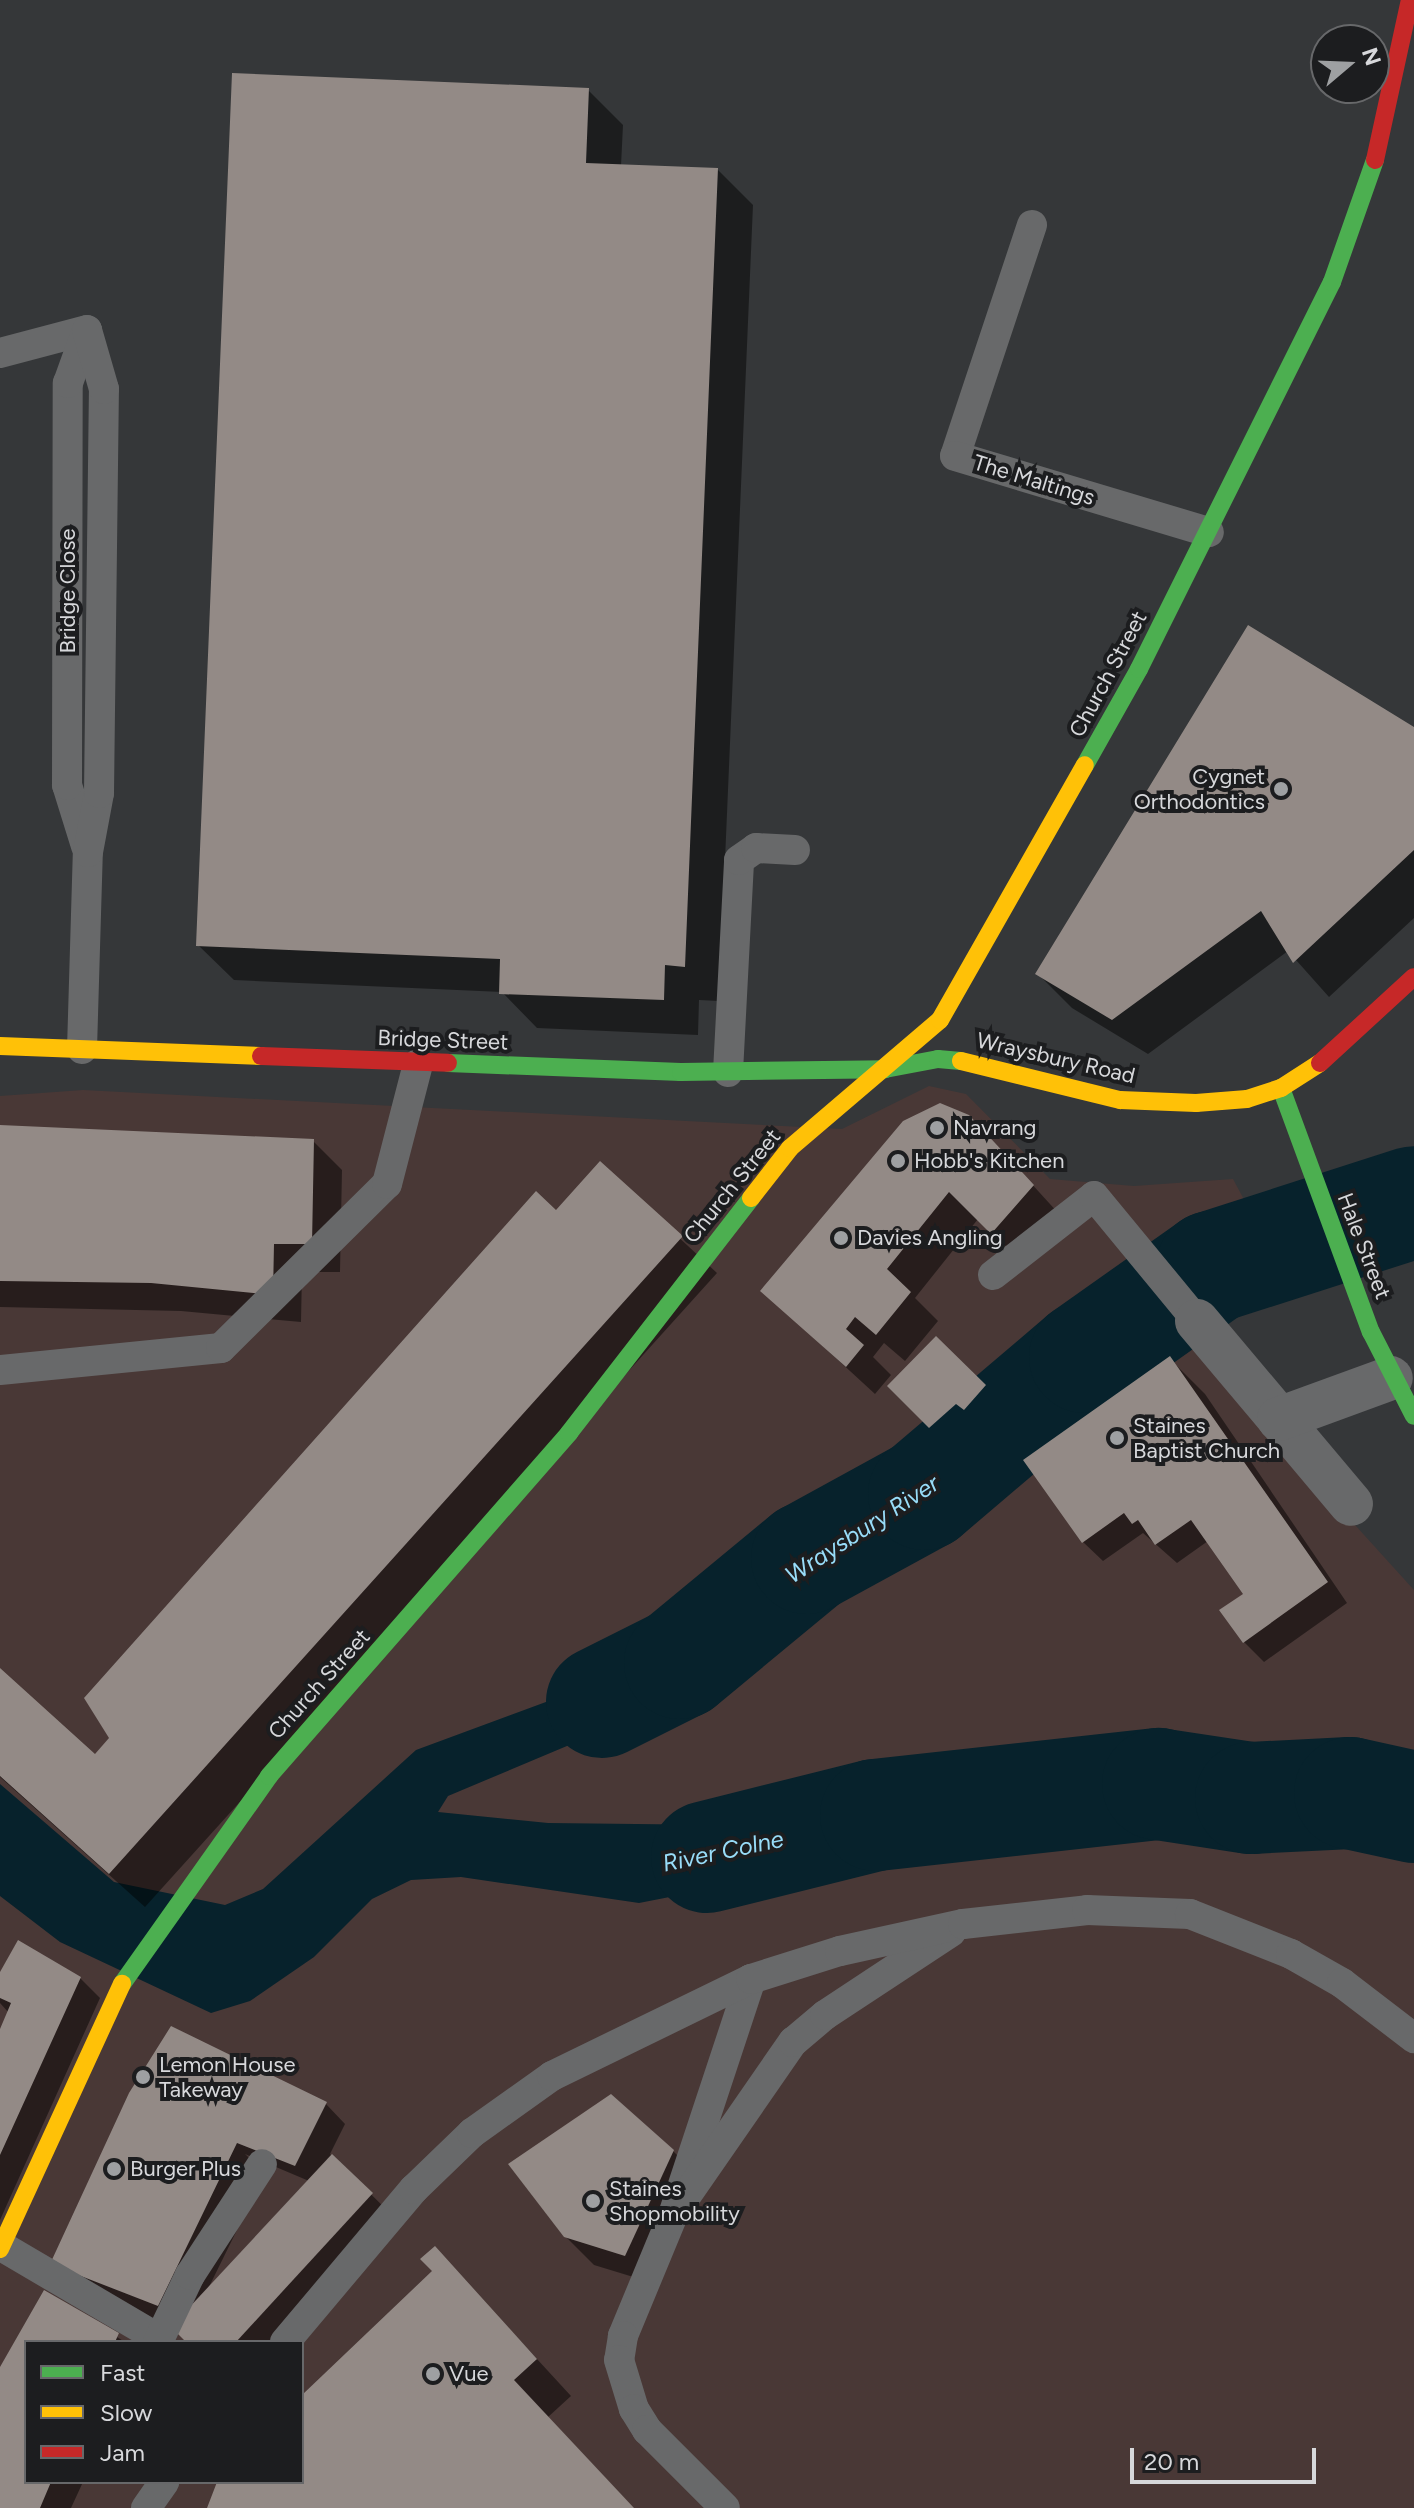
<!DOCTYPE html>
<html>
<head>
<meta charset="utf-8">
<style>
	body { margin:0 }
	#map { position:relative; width:1414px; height:2508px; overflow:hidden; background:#353739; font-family:Figtree,sans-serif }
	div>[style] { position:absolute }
	.commercial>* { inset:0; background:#493836 }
	.water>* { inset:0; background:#07222c }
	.shadow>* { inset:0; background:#0007 }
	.river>* { height:112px; margin:-56px; padding:0 56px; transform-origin:56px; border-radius:56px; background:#07222c }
	.building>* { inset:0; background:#938a86 }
	.lane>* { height:30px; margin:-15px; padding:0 15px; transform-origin:15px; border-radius:15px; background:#68696a }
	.street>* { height:44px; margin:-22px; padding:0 22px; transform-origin:22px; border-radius:22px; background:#68696a }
	.fast>* { height:18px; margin:-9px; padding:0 9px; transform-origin:9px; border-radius:9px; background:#4caf50 }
	.slow>* { height:18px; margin:-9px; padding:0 9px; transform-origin:9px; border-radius:9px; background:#ffc107 }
	.jam>* { height:18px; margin:-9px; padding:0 9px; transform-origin:9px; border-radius:9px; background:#c62828 }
	.dots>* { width:22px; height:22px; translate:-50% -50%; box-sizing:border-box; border:4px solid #1c1d1f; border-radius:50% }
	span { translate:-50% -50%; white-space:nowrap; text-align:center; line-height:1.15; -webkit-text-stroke:8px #1c1d1f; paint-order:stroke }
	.street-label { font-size:22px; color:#d7d8db }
	.poi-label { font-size:22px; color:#d7d8db }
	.right { translate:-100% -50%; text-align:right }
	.left { translate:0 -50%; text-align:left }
	.water-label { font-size:24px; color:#98dcf8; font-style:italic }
	.legend { position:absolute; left:24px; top:2340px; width:280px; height:144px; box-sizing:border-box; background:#1c1d1f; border:2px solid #67686a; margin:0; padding:10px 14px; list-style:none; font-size:24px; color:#d7d8db }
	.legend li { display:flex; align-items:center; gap:16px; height:40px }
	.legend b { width:40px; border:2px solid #67686a }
	.north { position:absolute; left:1310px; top:24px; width:80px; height:80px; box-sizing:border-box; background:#1c1d1f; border:2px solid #67686a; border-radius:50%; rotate:71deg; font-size:22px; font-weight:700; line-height:32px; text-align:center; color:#d7d8db }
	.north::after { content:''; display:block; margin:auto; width:28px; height:36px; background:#9ea0a2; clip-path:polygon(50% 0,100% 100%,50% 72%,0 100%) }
	.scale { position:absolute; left:1130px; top:2448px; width:186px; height:36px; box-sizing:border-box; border:4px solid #d7d8db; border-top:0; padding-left:10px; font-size:24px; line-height:28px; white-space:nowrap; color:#d7d8db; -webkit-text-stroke:6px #1c1d1f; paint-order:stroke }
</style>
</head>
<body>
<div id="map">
	<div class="commercial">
		<i style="clip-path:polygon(evenodd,929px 1086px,966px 1094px,1050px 1179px,1134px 1186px,1233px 1179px,1278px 1263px,1191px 1344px,1414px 1590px,1414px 2508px,0 2508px,0 1096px,83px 1090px,842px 1129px,929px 1086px,26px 2342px,302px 2342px,302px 2482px,26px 2482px,26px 2342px)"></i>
	</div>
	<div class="water">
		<i style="clip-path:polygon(711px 1609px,757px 1638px,624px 1722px,448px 1796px,438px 1812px,548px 1823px,724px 1825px,783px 1807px,847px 1797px,878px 1856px,639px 1903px,461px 1877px,411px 1880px,372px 1899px,314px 1957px,250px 2001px,211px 2013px,60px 1942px,0 1896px,0 1784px,114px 1882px,225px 1905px,263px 1889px,416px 1750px,619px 1675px,673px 1646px)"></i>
	</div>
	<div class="shadow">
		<i style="clip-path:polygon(588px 90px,623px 125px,621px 166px,718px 170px,753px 205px,719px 1001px,699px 1000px,698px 1035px,537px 1028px,502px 992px,234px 980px,198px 945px)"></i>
		<i style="clip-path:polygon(1414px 730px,1414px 918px,1329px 997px,1288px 951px,1148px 1054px,1072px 1008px,1037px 973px)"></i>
		<i style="clip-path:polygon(0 1127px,313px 1141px,342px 1170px,340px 1272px,302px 1272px,301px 1322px,181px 1311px,0 1307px)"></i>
		<i style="clip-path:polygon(997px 1146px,1060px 1215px,1020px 1260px,978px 1219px,915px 1298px,938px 1321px,905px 1361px,884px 1343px,873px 1357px,891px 1375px,875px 1394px,763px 1291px)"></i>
		<i style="clip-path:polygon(600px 1164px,717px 1273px,145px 1907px,0 1777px,0 1671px,95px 1757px)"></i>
		<i style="clip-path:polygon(936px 1338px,1004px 1406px,985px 1429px,977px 1423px,950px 1446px,890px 1386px)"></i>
		<i style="clip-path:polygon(1170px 1359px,1205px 1394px,1347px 1603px,1264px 1662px,1244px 1642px,1246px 1594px,1208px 1541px,1177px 1563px,1143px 1533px,1103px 1561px,1083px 1542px)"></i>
		<i style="clip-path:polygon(0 1976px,80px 1978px,100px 1998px,0 2220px,0 2034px,9px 2013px,0 2003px)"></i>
		<i style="clip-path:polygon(evenodd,130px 2094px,326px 2104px,345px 2124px,330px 2154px,391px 2214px,274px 2342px,189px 2342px,175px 2328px,81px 2292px,53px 2264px,130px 2094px,245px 2154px,309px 2181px,208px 2289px,265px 2173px,245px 2154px)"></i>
		<i style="clip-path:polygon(673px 2151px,701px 2179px,653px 2283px,594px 2265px,565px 2236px)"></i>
		<i style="clip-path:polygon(435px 2248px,571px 2396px,547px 2418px,632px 2508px,210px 2508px,219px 2482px,302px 2482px,302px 2398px,434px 2271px)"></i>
		<i style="clip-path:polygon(45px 2293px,125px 2342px,26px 2342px,26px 2482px,83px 2482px,71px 2508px,0 2508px,0 2371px)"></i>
	</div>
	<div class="river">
		<i style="left:602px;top:1702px;width:87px;rotate:-26.6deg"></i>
		<i style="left:680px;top:1663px;width:165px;rotate:-39.6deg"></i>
		<i style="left:807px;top:1558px;width:133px;rotate:-28.7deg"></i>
		<i style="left:924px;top:1494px;width:211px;rotate:-40.4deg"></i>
		<i style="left:1085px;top:1357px;width:156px;rotate:-35.3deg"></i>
		<i style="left:1212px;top:1267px;width:212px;rotate:-17.8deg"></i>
		<i style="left:707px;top:1857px;width:174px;rotate:-14deg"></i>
		<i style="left:876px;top:1815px;width:284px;rotate:-6.3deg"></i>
		<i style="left:1158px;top:1784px;width:94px;rotate:8.6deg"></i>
		<i style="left:1251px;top:1798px;width:99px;rotate:-2.9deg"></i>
		<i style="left:1350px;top:1793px;width:66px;rotate:12.3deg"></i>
	</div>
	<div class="building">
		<i style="clip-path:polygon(232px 73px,589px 88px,586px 163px,718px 168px,685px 967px,665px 965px,664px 1000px,499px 994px,500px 959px,196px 946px)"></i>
		<i style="clip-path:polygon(1248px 625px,1414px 727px,1414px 850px,1293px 963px,1261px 911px,1112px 1020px,1035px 974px)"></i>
		<i style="clip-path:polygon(940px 1103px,969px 1115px,1034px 1185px,991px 1234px,949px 1192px,887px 1269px,911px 1292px,876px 1335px,855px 1317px,846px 1329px,864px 1345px,846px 1367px,760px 1291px,903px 1121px)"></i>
		<i style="clip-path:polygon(0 1125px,314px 1139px,312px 1244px,274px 1244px,273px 1295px,151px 1283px,0 1281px)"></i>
		<i style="clip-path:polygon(600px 1161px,683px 1236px,109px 1874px,0 1776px,0 1668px,95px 1754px,109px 1738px,84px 1698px,536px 1191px,556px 1210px)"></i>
		<i style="clip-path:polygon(936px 1336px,986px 1385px,964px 1410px,956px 1404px,929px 1428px,887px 1386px)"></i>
		<i style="clip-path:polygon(1170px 1356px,1328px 1582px,1243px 1643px,1219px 1610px,1243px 1594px,1191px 1520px,1155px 1545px,1138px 1520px,1132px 1524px,1124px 1513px,1082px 1543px,1023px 1460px)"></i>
		<i style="clip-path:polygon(18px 1940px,81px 1977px,0 2155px,0 2029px,11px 2003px,0 1998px,0 1972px)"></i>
		<i style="clip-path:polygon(171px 2026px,327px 2102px,295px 2166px,237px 2143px,158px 2306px,50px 2264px,129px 2093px)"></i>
		<i style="clip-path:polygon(611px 2094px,674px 2150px,625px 2256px,564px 2237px,508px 2164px)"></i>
		<i style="clip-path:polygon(332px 2154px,373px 2193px,236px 2342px,186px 2342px,171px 2327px)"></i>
		<i style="clip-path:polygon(435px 2246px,537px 2359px,514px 2380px,634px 2508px,207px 2508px,217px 2482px,302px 2482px,302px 2395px,432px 2271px,420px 2259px)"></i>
		<i style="clip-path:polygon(44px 2290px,119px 2333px,115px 2342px,26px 2342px,26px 2482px,51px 2482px,40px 2508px,0 2508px,0 2367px)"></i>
	</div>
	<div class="lane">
		<i style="left:1032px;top:225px;width:243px;rotate:108.4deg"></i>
		<i style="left:955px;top:456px;width:265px;rotate:16.7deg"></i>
		<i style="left:0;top:353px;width:90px;rotate:-14.8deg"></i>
		<i style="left:86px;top:846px;width:64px;rotate:-107.3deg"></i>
		<i style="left:67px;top:785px;width:402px;rotate:-89.9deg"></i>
		<i style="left:68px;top:383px;width:56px;rotate:-70.3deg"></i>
		<i style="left:82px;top:1049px;width:197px;rotate:-88.3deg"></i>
		<i style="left:88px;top:852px;width:60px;rotate:-79.4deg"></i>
		<i style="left:99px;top:793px;width:404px;rotate:-89.3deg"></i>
		<i style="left:104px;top:389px;width:61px;rotate:-106.1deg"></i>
		<i style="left:728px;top:1072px;width:212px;rotate:-87deg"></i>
		<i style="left:739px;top:860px;width:21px;rotate:-35deg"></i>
		<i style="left:756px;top:848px;width:39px;rotate:3deg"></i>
		<i style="left:993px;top:1275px;width:128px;rotate:-38deg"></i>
		<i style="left:1094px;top:1196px;width:162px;rotate:50.5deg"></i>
		<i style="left:0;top:1370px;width:222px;rotate:-5.7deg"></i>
		<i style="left:221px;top:1348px;width:233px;rotate:-44.7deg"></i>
		<i style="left:387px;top:1184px;width:124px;rotate:-75.5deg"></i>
		<i style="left:751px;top:1979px;width:249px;rotate:108.3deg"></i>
		<i style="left:673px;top:2215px;width:211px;rotate:-55.3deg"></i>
		<i style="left:793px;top:2042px;width:42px;rotate:-40.2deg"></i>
		<i style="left:825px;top:2015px;width:151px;rotate:-33.4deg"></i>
		<i style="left:673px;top:2215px;width:131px;rotate:112.5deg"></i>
		<i style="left:623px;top:2336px;width:24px;rotate:99deg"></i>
		<i style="left:619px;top:2360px;width:51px;rotate:73deg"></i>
		<i style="left:634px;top:2409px;width:25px;rotate:58deg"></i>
		<i style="left:647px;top:2430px;width:110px;rotate:45deg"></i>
		<i style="left:1px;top:2246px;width:182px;rotate:30.4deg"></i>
		<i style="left:158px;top:2342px;width:74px;rotate:-64.5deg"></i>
		<i style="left:190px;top:2275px;width:132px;rotate:-57deg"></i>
		<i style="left:285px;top:2342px;width:200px;rotate:-49.9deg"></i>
		<i style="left:414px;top:2189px;width:81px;rotate:-44deg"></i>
		<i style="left:472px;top:2133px;width:98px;rotate:-35.5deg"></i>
		<i style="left:552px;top:2076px;width:221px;rotate:-26deg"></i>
		<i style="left:751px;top:1979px;width:93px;rotate:-17.5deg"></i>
		<i style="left:840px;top:1951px;width:126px;rotate:-12.4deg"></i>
		<i style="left:963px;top:1924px;width:125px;rotate:-6.4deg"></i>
		<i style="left:1087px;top:1910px;width:103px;rotate:2.2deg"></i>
		<i style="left:1190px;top:1914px;width:109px;rotate:21.6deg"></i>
		<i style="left:1291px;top:1954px;width:59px;rotate:29.6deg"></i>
		<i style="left:1342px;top:1983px;width:91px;rotate:37.4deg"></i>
		<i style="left:146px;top:2508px;width:32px;rotate:-55deg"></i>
	</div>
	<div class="street">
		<i style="left:1197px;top:1321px;width:239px;rotate:49.9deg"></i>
		<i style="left:1279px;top:1419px;width:119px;rotate:-20.1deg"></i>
	</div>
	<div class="fast">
		<i style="left:1085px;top:765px;width:110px;rotate:-60.6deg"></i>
		<i style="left:1139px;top:669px;width:432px;rotate:-63.5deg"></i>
		<i style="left:1332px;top:282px;width:129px;rotate:-70.6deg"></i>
		<i style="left:448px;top:1063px;width:233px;rotate:2.2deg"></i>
		<i style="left:681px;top:1072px;width:204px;rotate:-0.8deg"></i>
		<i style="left:885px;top:1069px;width:54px;rotate:-10.7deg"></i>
		<i style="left:938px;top:1059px;width:23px;rotate:5deg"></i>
		<i style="left:1281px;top:1088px;width:260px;rotate:69.8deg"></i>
		<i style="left:1371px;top:1332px;width:94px;rotate:62.9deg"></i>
		<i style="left:122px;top:1984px;width:255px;rotate:-54.7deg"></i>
		<i style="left:269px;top:1776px;width:456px;rotate:-48.8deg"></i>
		<i style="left:569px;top:1433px;width:297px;rotate:-52.2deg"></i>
	</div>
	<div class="slow">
		<i style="left:0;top:1046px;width:261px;rotate:2.2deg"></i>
		<i style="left:961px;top:1061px;width:164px;rotate:13.8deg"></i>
		<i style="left:1120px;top:1100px;width:76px;rotate:2.3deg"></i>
		<i style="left:1196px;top:1103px;width:51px;rotate:-4.5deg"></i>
		<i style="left:1247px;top:1099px;width:36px;rotate:-18deg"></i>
		<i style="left:1281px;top:1088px;width:46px;rotate:-32.7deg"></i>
		<i style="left:751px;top:1198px;width:63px;rotate:-52deg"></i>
		<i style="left:790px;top:1148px;width:197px;rotate:-40.5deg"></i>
		<i style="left:940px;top:1020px;width:293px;rotate:-60.4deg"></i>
		<i style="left:0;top:2249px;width:292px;rotate:-65.3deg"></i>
	</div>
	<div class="jam">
		<i style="left:1375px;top:160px;width:164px;rotate:-77.7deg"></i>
		<i style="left:261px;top:1056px;width:187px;rotate:2.1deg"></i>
		<i style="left:1320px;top:1063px;width:127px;rotate:-42.5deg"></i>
	</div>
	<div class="dots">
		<i style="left:1281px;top:789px;background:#9ea0a2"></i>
		<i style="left:937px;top:1128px;background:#9ea0a2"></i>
		<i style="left:898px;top:1161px;background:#9ea0a2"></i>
		<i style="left:841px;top:1238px;background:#9ea0a2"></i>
		<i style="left:1117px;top:1438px;background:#9ea0a2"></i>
		<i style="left:143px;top:2077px;background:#9ea0a2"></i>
		<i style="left:114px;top:2169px;background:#9ea0a2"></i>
		<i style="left:593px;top:2201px;background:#9ea0a2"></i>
		<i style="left:433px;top:2374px;background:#9ea0a2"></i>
	</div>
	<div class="street-label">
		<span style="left:1034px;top:480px;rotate:17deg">The Maltings</span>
		<span style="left:68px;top:591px;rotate:-90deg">Bridge Close</span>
		<span style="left:1108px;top:674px;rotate:-62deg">Church Street</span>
		<span style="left:443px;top:1040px;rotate:2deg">Bridge Street</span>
		<span style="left:1056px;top:1058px;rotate:13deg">Wraysbury Road</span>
		<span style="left:732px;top:1186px;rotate:-51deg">Church Street</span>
		<span style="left:1364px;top:1246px;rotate:69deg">Hale Street</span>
		<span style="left:319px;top:1684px;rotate:-48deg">Church Street</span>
	</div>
	<div class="poi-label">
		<span class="right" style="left:1265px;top:789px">Cygnet<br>Orthodontics</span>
		<span class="left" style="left:953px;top:1128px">Navrang</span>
		<span class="left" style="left:914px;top:1161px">Hobb's Kitchen</span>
		<span class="left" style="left:857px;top:1238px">Davies Angling</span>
		<span class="left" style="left:1133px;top:1438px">Staines<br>Baptist Church</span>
		<span class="left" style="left:159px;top:2077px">Lemon House<br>Takeway</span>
		<span class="left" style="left:130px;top:2169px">Burger Plus</span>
		<span class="left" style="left:609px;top:2201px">Staines<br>Shopmobility</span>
		<span class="left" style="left:449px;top:2374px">Vue</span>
	</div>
	<div class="water-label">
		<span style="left:862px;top:1529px;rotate:-33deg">Wraysbury River</span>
		<span style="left:723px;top:1851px;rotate:-12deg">River Colne</span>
	</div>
	<ul class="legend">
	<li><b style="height:10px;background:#4caf50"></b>Fast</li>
	<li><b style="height:10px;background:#ffc107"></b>Slow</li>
	<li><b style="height:10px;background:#c62828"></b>Jam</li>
	</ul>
	<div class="north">N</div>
	<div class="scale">20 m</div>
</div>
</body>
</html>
